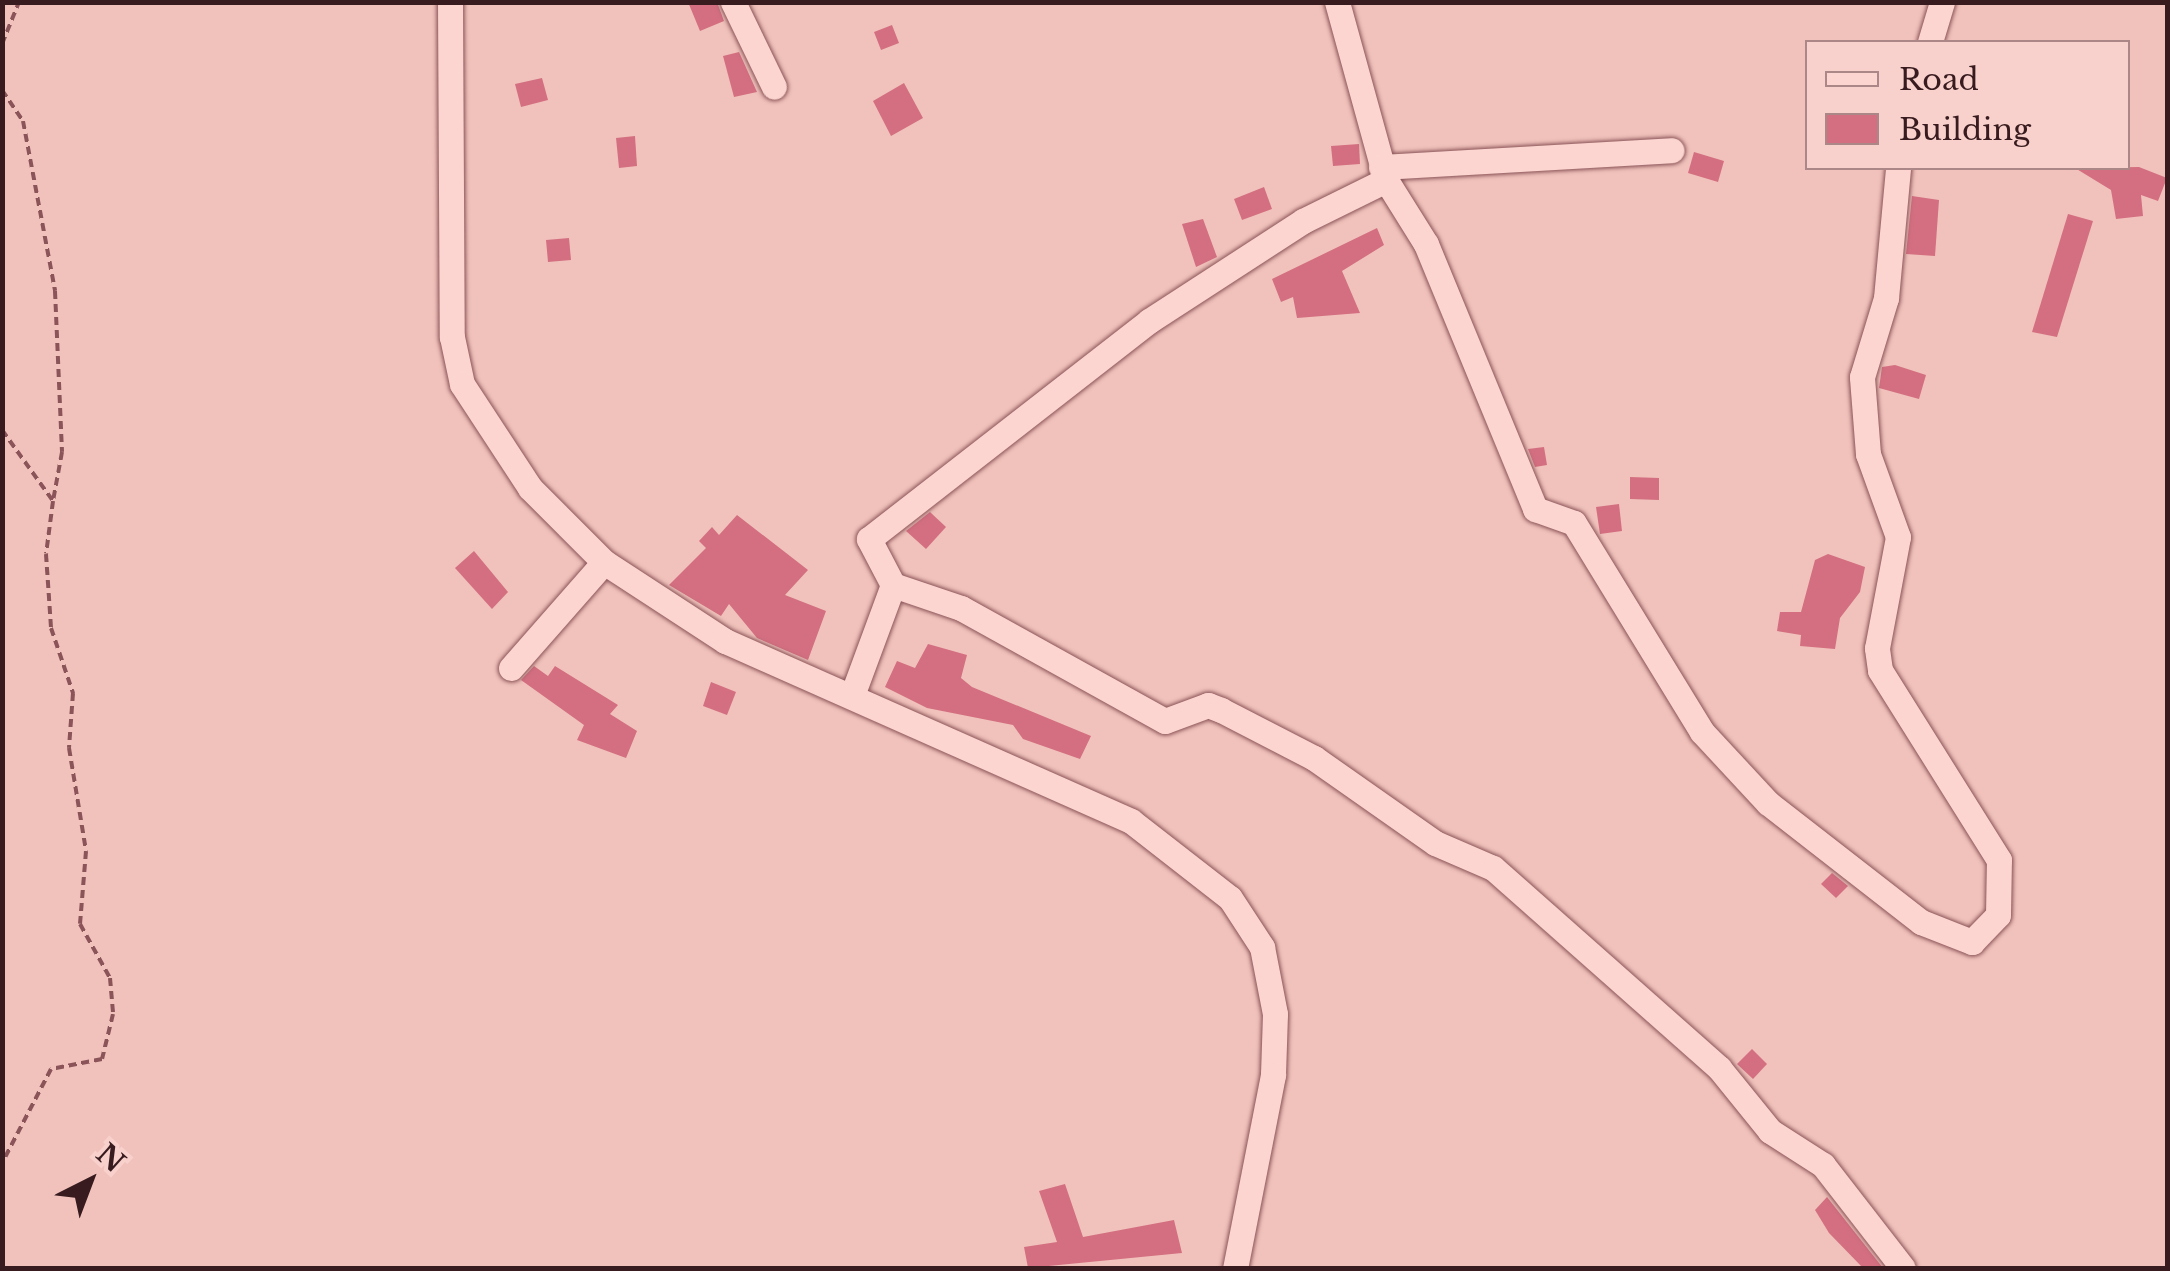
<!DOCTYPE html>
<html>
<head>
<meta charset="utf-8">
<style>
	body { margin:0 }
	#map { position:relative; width:2170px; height:1271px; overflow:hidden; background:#f1c2bc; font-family:"Libre Baskerville",serif }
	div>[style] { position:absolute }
	.building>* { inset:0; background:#d36f81 }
	.path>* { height:4px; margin-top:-2px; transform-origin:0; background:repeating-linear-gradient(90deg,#8a5458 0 8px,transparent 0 13px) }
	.roads { filter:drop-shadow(0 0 2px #8a5458) drop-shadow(0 0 2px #8a5458) }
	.minor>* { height:25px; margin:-12.5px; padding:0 12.5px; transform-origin:12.5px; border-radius:12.5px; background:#fcd5d0 }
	span { translate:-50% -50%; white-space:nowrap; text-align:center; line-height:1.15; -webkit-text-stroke:9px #f8d1cd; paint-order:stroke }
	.frame { position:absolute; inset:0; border:5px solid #381b1e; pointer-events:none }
	.legend { position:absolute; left:1805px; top:40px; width:325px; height:130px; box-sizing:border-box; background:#f8d1cd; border:2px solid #ab8887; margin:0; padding:12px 18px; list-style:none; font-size:30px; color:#381b1e }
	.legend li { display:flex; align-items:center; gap:20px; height:50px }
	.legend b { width:50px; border:2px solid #ab8887 }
	.north { position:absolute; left:40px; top:1131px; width:100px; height:100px; -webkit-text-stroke:8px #f8d1cd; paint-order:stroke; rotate:42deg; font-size:28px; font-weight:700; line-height:40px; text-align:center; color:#381b1e }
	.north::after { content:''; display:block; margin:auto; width:35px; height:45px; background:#381b1e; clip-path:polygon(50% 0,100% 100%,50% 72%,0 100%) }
</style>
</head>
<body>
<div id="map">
	<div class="building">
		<i style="clip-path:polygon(688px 2px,717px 2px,724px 21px,700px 31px)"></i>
		<i style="clip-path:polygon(892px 25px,899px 43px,881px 50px,874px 32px)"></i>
		<i style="clip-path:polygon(739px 52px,757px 92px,734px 97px,723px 56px)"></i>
		<i style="clip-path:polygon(542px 78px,548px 100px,521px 107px,515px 84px)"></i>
		<i style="clip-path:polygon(904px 83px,923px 118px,891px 136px,873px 101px)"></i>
		<i style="clip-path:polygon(635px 136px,637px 166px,619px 168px,616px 138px)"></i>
		<i style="clip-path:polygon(1359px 144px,1360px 164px,1333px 166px,1331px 146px)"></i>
		<i style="clip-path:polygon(1694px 152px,1724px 161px,1718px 182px,1688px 173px)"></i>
		<i style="clip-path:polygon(2075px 168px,2139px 167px,2167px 178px,2158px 201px,2141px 195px,2143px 216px,2116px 219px,2111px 190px)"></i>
		<i style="clip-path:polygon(1264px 187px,1272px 209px,1242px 220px,1234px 199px)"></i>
		<i style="clip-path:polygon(1912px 196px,1939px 200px,1935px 256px,1906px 254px)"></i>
		<i style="clip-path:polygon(2068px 214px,2093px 221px,2057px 337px,2032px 332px)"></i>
		<i style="clip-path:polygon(1203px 219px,1217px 257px,1196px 267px,1182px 224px)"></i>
		<i style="clip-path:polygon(1377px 228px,1384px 245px,1342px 271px,1360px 313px,1297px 318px,1293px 297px,1281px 302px,1272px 279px)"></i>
		<i style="clip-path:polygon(569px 238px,571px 260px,548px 262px,546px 240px)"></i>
		<i style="clip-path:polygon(1895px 365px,1926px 375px,1919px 399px,1879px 388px,1882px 367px)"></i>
		<i style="clip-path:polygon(1544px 447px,1547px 465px,1535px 467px,1528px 449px)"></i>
		<i style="clip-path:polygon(1630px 477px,1659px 478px,1659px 500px,1630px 499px)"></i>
		<i style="clip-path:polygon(1619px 504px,1622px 531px,1600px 534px,1596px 507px)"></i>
		<i style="clip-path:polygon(930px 512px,946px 527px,926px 549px,906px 531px)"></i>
		<i style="clip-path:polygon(737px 515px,808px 570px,785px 595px,826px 611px,808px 660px,757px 638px,729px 604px,721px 616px,669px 585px,706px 548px,699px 541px,712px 527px,719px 535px)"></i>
		<i style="clip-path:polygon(474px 551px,508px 592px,492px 609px,455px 568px)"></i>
		<i style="clip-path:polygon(1828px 554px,1865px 567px,1860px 592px,1840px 618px,1835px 649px,1800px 646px,1801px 635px,1777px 631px,1780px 612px,1801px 612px,1815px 560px)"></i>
		<i style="clip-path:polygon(928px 644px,967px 655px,961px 678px,972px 687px,1091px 736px,1080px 759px,1023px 739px,1013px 725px,927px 708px,885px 687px,897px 661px,915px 668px)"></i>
		<i style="clip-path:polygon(534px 666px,548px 676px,555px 666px,618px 705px,610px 714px,637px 731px,626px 758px,577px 740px,584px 725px,521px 680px)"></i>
		<i style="clip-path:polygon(711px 682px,736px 692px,727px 715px,703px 706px)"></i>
		<i style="clip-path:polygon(1832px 873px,1848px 886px,1836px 898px,1821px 884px)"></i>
		<i style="clip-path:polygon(1752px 1049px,1767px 1064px,1753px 1079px,1737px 1064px)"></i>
		<i style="clip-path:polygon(1065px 1184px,1083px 1237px,1174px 1220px,1182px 1253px,1028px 1268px,1024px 1247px,1057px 1242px,1039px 1191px)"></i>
		<i style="clip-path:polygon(1827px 1197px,1883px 1268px,1863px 1268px,1829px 1233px,1815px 1210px)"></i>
	</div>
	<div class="path">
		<i style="left:2px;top:44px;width:45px;rotate:-68deg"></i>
		<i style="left:2px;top:90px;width:37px;rotate:56deg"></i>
		<i style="left:23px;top:121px;width:173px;rotate:79.3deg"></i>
		<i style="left:55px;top:291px;width:161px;rotate:87.5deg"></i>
		<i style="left:62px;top:452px;width:50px;rotate:100.4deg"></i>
		<i style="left:2px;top:430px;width:87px;rotate:54.3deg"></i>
		<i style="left:53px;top:501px;width:53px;rotate:97.5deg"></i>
		<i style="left:46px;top:554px;width:74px;rotate:86.1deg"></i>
		<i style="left:51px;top:628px;width:69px;rotate:71.3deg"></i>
		<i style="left:73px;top:693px;width:55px;rotate:94.2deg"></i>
		<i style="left:69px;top:748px;width:104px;rotate:80.6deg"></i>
		<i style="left:86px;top:851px;width:73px;rotate:94.7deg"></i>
		<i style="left:80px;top:924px;width:62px;rotate:60.9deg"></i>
		<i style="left:110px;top:978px;width:36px;rotate:85deg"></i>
		<i style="left:113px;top:1014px;width:46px;rotate:103.7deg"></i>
		<i style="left:102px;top:1059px;width:52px;rotate:168.9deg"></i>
		<i style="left:51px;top:1069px;width:106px;rotate:117.5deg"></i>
	</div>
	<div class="roads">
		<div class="minor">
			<i style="left:450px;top:2px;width:335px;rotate:89.7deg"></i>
			<i style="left:452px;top:337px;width:48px;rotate:78deg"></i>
			<i style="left:462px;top:384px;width:124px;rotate:56.8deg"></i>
			<i style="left:530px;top:488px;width:105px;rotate:45deg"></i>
			<i style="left:604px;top:562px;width:145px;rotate:33.1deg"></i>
			<i style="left:725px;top:641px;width:444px;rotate:23.9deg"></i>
			<i style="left:1131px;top:821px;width:125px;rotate:37.9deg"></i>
			<i style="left:1230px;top:898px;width:59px;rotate:56.9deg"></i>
			<i style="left:1262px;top:947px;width:68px;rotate:79deg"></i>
			<i style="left:1275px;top:1014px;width:61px;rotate:91.9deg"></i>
			<i style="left:1273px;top:1075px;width:197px;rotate:101.1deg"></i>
			<i style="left:733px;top:2px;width:94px;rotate:64.2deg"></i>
			<i style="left:1337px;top:2px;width:185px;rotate:74.6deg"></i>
			<i style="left:1386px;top:180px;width:75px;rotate:58deg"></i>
			<i style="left:1426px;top:244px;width:287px;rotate:67.6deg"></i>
			<i style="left:1535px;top:509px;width:41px;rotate:19.7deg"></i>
			<i style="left:1574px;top:523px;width:245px;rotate:58.5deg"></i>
			<i style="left:1702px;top:732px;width:97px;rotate:47.1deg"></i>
			<i style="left:1768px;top:803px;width:194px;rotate:37.9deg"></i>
			<i style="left:1921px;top:922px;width:55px;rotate:21.4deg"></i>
			<i style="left:1972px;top:942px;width:37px;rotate:-46deg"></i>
			<i style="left:1998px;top:915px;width:55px;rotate:-89deg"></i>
			<i style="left:1999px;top:860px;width:224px;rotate:-122.1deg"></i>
			<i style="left:1880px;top:670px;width:22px;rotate:-98deg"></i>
			<i style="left:1877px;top:648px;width:113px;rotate:-79.3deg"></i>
			<i style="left:1898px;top:537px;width:88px;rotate:-109.9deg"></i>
			<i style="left:1868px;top:454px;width:77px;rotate:-94.5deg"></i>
			<i style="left:1862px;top:377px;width:83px;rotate:-73.1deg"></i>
			<i style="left:1886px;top:298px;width:131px;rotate:-84.7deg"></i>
			<i style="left:1930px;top:42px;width:42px;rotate:-73.3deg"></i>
			<i style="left:1381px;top:167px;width:291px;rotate:-3.3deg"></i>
			<i style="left:893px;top:585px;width:72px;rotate:18.7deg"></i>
			<i style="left:961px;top:608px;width:233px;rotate:29deg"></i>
			<i style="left:1165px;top:721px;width:46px;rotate:-20.4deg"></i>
			<i style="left:1208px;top:705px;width:14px;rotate:21deg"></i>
			<i style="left:1221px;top:710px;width:105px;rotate:27.3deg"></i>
			<i style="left:1314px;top:758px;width:148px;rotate:35.1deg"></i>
			<i style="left:1435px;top:843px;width:63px;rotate:23.3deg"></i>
			<i style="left:1493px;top:868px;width:302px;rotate:41.5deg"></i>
			<i style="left:1719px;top:1068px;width:81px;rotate:51deg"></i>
			<i style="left:1770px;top:1131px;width:63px;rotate:32.7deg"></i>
			<i style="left:1823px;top:1165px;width:130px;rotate:52.2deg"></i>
			<i style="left:511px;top:668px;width:141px;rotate:-48.7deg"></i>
			<i style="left:853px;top:693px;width:115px;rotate:-69.7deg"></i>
			<i style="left:893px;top:585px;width:52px;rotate:-117.6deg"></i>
			<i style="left:869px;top:539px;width:355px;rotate:-37.9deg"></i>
			<i style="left:1149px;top:321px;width:184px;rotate:-33deg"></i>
			<i style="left:1303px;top:221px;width:93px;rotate:-26.3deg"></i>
		</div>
	</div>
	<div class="frame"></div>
	<ul class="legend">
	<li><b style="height:12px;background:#fcd5d0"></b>Road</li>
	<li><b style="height:28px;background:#d36f81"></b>Building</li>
	</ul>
	<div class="north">N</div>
</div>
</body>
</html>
